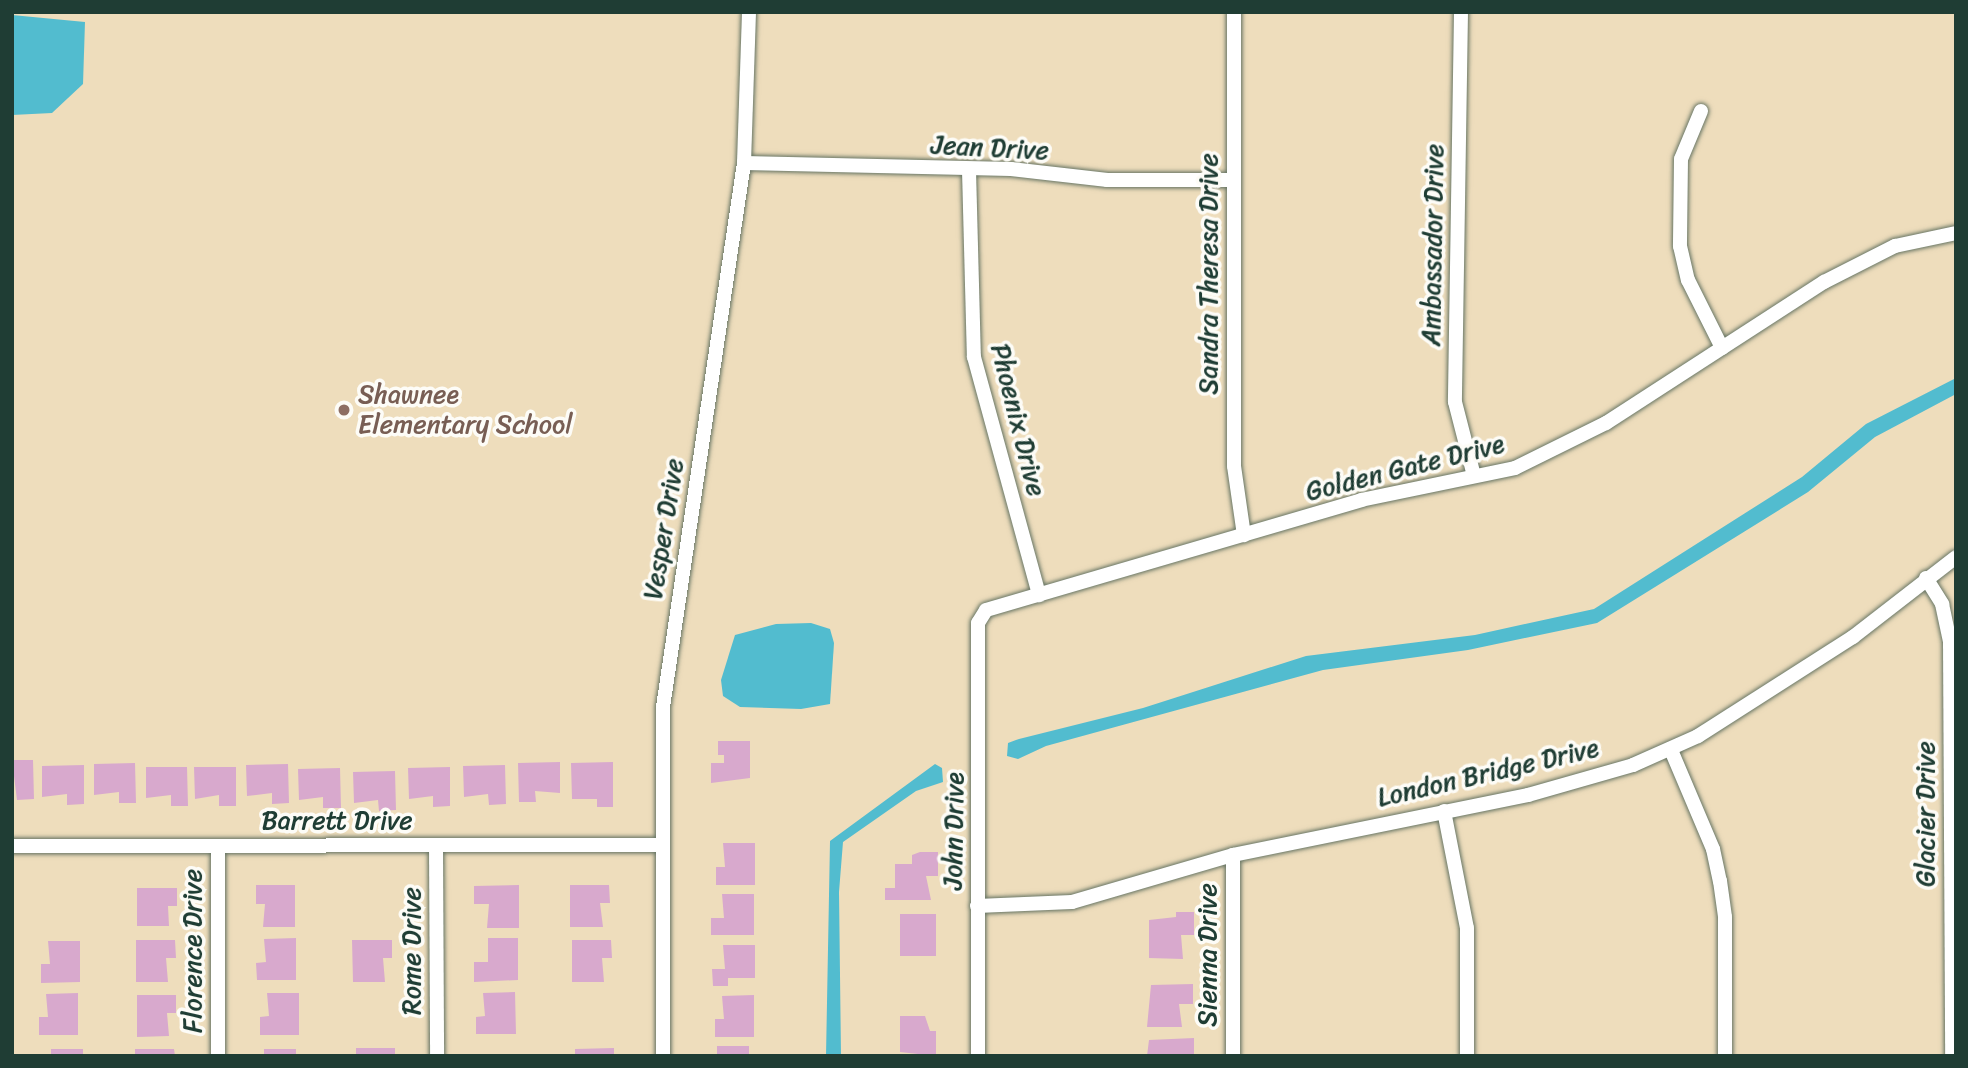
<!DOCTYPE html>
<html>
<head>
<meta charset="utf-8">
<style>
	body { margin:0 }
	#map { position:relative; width:1968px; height:1068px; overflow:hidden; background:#eeddbc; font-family:Sriracha,sans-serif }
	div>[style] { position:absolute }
	.water>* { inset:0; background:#52bccf }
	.building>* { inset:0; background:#d8a9cd }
	.roads { filter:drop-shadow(0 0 2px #677564) drop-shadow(0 0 2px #677564) }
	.minor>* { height:14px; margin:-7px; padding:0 7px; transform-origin:7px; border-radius:7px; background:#fff }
	.dots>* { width:19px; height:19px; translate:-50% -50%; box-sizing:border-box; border:4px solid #fdfcf7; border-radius:50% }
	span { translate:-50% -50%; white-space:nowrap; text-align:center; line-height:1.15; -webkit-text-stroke:7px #fdfcf7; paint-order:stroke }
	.street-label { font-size:26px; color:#1f3d34 }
	.education-label { font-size:26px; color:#785e54 }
	.left { translate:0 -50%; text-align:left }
	.frame { position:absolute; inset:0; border:14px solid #1f3d34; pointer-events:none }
</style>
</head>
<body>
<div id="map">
	<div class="water">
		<i style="clip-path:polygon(12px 15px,85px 22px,83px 84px,52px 113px,12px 115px)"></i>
		<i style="clip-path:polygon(1956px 378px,1956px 394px,1875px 437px,1808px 492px,1597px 623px,1468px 650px,1323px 670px,1046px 746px,1018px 759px,1007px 756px,1008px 743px,1019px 739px,1143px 708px,1306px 656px,1475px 635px,1594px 609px,1802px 477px,1866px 424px)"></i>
		<i style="clip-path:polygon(811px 623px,830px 629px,834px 643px,830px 704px,801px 709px,740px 707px,723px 696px,721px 680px,735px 635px,776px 624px)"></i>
		<i style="clip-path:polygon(935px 764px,942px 768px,943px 782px,916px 791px,843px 842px,839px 892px,841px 1056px,826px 1056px,830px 841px)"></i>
	</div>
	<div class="building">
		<i style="clip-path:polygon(718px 741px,750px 741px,750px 778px,711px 783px,711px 763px,724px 763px,724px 755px,718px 755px)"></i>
		<i style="clip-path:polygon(12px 760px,33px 760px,34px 799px,17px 800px)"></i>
		<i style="clip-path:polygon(560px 762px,560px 793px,535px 791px,536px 802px,519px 802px,518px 763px)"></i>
		<i style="clip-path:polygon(613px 762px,613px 807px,597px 807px,597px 799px,572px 799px,571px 763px)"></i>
		<i style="clip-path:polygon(135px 763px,136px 803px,119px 803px,119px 792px,94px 795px,94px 764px)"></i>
		<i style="clip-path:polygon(288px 764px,289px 803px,272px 804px,272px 793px,247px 796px,246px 765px)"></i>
		<i style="clip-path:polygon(84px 765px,84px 804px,67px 805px,67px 794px,42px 797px,42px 766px)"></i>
		<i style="clip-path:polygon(505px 765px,506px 804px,489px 805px,488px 794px,464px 797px,463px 766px)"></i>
		<i style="clip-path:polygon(146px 767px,187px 767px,188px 806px,171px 806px,171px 795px,146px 798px)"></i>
		<i style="clip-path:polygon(194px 767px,236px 767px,236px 806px,219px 806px,219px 795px,195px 799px)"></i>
		<i style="clip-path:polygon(450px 767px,450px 806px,433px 807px,433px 796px,409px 799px,408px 768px)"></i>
		<i style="clip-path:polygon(340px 768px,341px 808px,323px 808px,323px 797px,299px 800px,298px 769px)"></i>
		<i style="clip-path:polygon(395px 771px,396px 810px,379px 811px,378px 800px,354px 803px,353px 772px)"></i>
		<i style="clip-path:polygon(723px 843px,755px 843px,755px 885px,716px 885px,716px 867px,725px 867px)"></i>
		<i style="clip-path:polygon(938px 852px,938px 876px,926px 876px,931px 900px,885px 900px,885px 888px,895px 888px,895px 864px,912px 864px,912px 855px,920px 852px)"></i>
		<i style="clip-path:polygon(256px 885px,295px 885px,295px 927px,263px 927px,265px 904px,256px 904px)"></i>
		<i style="clip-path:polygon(519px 885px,519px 928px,487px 928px,489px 904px,474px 904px,474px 886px)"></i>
		<i style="clip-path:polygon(570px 885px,609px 885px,610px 903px,600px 903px,603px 927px,570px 927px)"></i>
		<i style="clip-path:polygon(137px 888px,177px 888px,177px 906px,168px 906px,169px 926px,137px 926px)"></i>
		<i style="clip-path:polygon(722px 894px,754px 894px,754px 935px,711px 935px,711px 918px,724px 918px)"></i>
		<i style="clip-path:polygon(1176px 912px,1194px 912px,1194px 935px,1181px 935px,1183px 959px,1149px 958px,1149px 920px,1176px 917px)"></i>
		<i style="clip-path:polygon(900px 914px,936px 914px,936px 956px,900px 956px)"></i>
		<i style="clip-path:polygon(296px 938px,296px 980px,257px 980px,256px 963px,266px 962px,264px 939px)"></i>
		<i style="clip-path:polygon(488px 938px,518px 938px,518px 980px,474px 982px,474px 962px,488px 962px)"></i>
		<i style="clip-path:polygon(136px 940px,175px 940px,176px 958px,166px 958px,168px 982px,136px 982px)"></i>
		<i style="clip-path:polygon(352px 940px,392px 940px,392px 958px,383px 958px,385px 982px,353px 982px)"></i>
		<i style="clip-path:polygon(572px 940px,611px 940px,612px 958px,602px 958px,604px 982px,572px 982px)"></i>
		<i style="clip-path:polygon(48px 941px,80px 941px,80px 982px,41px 983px,41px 964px,50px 964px)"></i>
		<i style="clip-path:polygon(723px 945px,755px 945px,755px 978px,728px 978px,728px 986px,713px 986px,712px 969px,725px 969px)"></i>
		<i style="clip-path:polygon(1193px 984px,1193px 1004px,1179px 1004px,1182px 1027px,1147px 1027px,1151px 985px)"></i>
		<i style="clip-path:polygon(515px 992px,516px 1034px,476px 1034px,476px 1017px,485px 1016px,483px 993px)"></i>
		<i style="clip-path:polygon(78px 993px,78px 1035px,39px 1035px,39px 1017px,48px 1017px,46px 994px)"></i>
		<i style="clip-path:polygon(267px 993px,299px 993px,299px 1035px,260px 1035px,260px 1017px,269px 1016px)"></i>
		<i style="clip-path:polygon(137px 995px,176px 995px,176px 1013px,167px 1013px,169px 1036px,137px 1037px)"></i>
		<i style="clip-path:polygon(754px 995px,754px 1037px,715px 1037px,715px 1019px,724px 1019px,722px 996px)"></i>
		<i style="clip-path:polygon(900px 1016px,925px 1016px,930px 1031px,936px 1031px,936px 1056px,900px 1052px)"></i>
		<i style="clip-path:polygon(1194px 1038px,1194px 1056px,1147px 1056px,1149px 1040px)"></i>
		<i style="clip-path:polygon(717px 1046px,749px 1046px,749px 1056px,717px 1056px)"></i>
		<i style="clip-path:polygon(356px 1048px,395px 1048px,395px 1056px,356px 1056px)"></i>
		<i style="clip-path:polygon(614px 1048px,614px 1056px,575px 1056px,575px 1049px)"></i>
		<i style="clip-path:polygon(51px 1049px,83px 1049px,83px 1056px,51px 1056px)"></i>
		<i style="clip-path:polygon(135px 1049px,174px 1049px,175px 1056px,135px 1056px)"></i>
		<i style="clip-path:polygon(264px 1049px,296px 1049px,296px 1056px,264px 1056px)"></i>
	</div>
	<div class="roads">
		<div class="minor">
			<i style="left:1234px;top:12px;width:454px;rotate:90deg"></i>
			<i style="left:1234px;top:466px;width:70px;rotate:81.8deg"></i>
			<i style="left:1461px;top:12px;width:390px;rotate:90.9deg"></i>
			<i style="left:1455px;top:402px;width:76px;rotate:75.6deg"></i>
			<i style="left:1701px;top:111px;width:52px;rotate:112.6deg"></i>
			<i style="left:1681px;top:159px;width:87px;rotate:90.7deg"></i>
			<i style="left:1680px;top:246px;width:35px;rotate:77deg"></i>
			<i style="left:1688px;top:280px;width:76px;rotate:63.4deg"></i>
			<i style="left:744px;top:163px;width:267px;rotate:1.3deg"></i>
			<i style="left:1011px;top:169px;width:97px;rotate:6.5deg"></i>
			<i style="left:1107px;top:180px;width:127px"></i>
			<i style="left:969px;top:170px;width:187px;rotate:88.5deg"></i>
			<i style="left:974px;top:357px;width:247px;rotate:74.7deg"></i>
			<i style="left:1926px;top:578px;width:31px;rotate:58deg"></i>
			<i style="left:1942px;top:604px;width:39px;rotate:78deg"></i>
			<i style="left:1950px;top:642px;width:414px;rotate:89.7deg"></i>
			<i style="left:1671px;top:750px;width:108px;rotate:67deg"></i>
			<i style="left:1713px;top:849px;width:33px;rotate:78deg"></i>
			<i style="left:1720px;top:881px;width:36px;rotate:82deg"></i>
			<i style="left:1725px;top:917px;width:139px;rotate:90deg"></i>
			<i style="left:1444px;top:811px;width:119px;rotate:78.9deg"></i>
			<i style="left:1467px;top:928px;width:128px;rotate:90deg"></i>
			<i style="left:12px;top:846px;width:651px;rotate:-0.09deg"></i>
			<i style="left:218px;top:846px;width:210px;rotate:90deg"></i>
			<i style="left:436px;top:846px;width:210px;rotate:89.7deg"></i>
			<i style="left:977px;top:906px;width:95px;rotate:-2.4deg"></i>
			<i style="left:1072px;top:902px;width:168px;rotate:-16.3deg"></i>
			<i style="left:1233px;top:855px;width:301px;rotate:-11.5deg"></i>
			<i style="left:1528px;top:795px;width:109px;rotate:-15.9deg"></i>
			<i style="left:1633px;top:765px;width:71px;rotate:-24deg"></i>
			<i style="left:1698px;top:736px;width:184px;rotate:-32.6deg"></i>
			<i style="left:1853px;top:637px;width:130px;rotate:-37.8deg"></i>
			<i style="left:663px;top:1056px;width:349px;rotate:-90deg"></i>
			<i style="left:663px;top:707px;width:550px;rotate:-81.53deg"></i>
			<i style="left:744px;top:163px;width:151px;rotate:-88.1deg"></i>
			<i style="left:978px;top:1056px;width:433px;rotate:-90deg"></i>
			<i style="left:978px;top:623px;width:15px;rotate:-58deg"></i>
			<i style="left:986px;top:610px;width:391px;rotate:-16.3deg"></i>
			<i style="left:1361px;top:500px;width:157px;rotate:-11.7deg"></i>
			<i style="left:1515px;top:468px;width:102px;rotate:-26.3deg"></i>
			<i style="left:1606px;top:423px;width:260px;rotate:-32.9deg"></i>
			<i style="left:1824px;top:282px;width:80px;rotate:-26.9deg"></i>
			<i style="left:1895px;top:246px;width:62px;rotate:-12deg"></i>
			<i style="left:1233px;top:1056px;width:201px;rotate:-90deg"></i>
		</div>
	</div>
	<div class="dots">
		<i style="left:344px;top:410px;background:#8d6e63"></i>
	</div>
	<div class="street-label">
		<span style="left:990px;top:148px;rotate:3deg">Jean Drive</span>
		<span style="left:1433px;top:245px;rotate:-89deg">Ambassador Drive</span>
		<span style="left:1209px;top:274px;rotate:-90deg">Sandra Theresa Drive</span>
		<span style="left:1018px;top:420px;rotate:76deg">Phoenix Drive</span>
		<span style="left:1405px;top:468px;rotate:-14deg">Golden Gate Drive</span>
		<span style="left:664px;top:529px;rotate:-81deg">Vesper Drive</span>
		<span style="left:1488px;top:773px;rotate:-13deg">London Bridge Drive</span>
		<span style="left:1926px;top:814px;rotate:-90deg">Glacier Drive</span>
		<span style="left:337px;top:821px">Barrett Drive</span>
		<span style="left:954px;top:831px;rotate:-89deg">John Drive</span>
		<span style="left:193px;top:951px;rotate:-90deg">Florence Drive</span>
		<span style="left:412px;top:951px;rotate:-90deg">Rome Drive</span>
		<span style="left:1208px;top:955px;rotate:-90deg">Sienna Drive</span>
	</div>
	<div class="education-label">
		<span class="left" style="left:358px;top:410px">Shawnee<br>Elementary School</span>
	</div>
	<div class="frame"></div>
</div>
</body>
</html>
